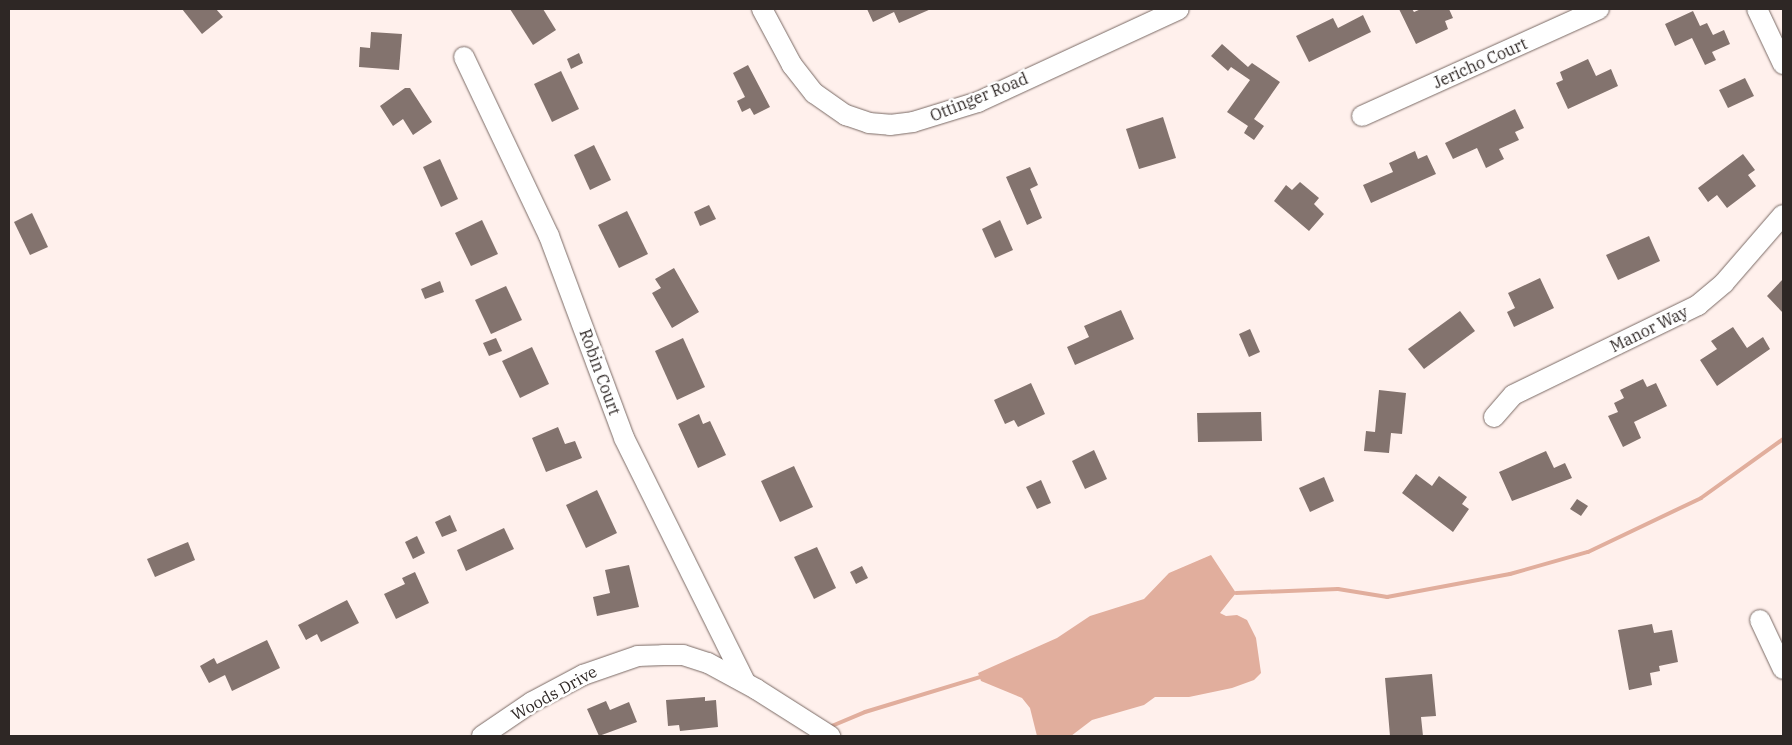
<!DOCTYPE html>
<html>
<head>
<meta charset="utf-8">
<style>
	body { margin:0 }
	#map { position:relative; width:1792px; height:745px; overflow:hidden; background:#fff0ec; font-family:"IBM Plex Serif",serif }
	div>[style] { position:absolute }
	.water>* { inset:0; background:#e1ae9d }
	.stream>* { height:4px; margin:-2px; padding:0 2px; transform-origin:2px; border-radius:2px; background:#e1ae9d }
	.building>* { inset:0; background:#83736e }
	.roads { filter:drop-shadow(0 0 1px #7a6a65) drop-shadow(0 0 1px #7a6a65) }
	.minor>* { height:20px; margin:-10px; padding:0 10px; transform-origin:10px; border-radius:10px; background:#fff }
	span { translate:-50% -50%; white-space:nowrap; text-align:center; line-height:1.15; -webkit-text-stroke:5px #fff; paint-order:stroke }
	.street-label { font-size:16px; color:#2e2725 }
	.frame { position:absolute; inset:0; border:10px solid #2e2725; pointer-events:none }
</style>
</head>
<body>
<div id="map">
	<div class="water">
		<i style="clip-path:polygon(1211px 555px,1236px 593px,1220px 613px,1226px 616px,1237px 615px,1247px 620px,1256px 638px,1261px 673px,1254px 680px,1232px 688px,1189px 697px,1155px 697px,1144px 705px,1092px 720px,1071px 736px,1037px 736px,1030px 708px,1022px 698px,981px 681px,978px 673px,1057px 638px,1090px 616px,1144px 599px,1169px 573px)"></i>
	</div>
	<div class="stream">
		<i style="left:1236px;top:593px;width:102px;rotate:-2.2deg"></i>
		<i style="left:1338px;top:589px;width:50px;rotate:9.3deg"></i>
		<i style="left:1387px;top:597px;width:125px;rotate:-10.6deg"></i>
		<i style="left:1510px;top:574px;width:81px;rotate:-15.8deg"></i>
		<i style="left:1588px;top:552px;width:125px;rotate:-25.5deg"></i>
		<i style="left:1701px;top:498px;width:101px;rotate:-35.7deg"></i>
		<i style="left:827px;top:728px;width:41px;rotate:-22.8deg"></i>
		<i style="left:865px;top:712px;width:120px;rotate:-16.9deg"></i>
	</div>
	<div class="building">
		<i style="clip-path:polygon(182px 9px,216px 9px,223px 17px,202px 34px)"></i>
		<i style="clip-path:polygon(510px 9px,543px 9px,556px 30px,533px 45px)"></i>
		<i style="clip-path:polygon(867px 9px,931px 9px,899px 23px,894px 12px,873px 22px)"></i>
		<i style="clip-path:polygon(1399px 9px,1412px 9px,1414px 12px,1421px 9px,1449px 9px,1453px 18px,1445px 21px,1448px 29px,1416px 44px)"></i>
		<i style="clip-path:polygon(1693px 11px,1700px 26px,1707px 23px,1713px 35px,1724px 30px,1730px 44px,1712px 52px,1716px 60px,1705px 65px,1692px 38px,1675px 46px,1665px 24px)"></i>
		<i style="clip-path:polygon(1363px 15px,1371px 32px,1309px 62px,1296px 36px,1333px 18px,1338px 28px)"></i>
		<i style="clip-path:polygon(371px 32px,402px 34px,399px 70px,359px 67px,360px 47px,370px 48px)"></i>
		<i style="clip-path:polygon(1222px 44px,1248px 67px,1252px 63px,1280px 82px,1254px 119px,1264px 126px,1254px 140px,1244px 133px,1248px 126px,1227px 112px,1250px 80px,1231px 67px,1228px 71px,1211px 56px)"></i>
		<i style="clip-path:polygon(579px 53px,583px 63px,571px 69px,567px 59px)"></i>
		<i style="clip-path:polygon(1588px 59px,1596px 76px,1611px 69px,1618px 86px,1568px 109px,1556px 83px,1563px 80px,1560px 72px)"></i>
		<i style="clip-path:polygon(748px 65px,770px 107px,754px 115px,750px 108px,742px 112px,737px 101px,745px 97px,733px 73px)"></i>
		<i style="clip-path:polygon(561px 71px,579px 109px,552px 122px,534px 84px)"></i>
		<i style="clip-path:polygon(1745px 78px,1754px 96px,1728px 108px,1719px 90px)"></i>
		<i style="clip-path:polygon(405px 88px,410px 88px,432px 122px,413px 135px,403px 119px,393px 126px,380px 106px)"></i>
		<i style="clip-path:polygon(1515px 109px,1524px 128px,1515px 132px,1519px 140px,1499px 149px,1504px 159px,1486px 168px,1477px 148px,1453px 159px,1445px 143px)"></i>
		<i style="clip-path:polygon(1163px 117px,1176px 158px,1139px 169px,1126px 129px)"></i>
		<i style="clip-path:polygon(594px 145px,611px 180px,590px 190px,574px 155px)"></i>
		<i style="clip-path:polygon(1415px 151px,1418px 159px,1427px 155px,1436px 174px,1371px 203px,1363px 185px,1393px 172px,1389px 163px)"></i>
		<i style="clip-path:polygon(1743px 154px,1755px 170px,1748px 175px,1756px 186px,1727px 208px,1717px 195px,1708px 202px,1698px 188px)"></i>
		<i style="clip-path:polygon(440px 159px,458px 199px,441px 207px,423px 167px)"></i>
		<i style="clip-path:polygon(1030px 167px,1038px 185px,1030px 189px,1042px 218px,1027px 225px,1006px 177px)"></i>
		<i style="clip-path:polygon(1300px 182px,1319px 198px,1314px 204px,1324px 214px,1309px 231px,1274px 201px,1286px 185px,1292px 190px)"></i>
		<i style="clip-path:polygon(709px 205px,716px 219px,700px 226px,694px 212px)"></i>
		<i style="clip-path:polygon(627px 211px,648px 254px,619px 268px,598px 225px)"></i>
		<i style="clip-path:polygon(32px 213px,48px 247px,30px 255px,14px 222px)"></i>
		<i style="clip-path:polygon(482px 220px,498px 254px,471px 266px,455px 233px)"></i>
		<i style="clip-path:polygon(1000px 220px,1013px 250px,995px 258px,982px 229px)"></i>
		<i style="clip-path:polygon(1649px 236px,1660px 261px,1618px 280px,1606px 255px)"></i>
		<i style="clip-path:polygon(674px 268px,699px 312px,672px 328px,652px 293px,661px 288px,655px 279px)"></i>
		<i style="clip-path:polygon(1540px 278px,1554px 308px,1514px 327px,1507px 312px,1515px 308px,1508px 293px)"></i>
		<i style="clip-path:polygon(1783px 279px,1783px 313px,1767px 296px)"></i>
		<i style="clip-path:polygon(440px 281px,444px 292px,425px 299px,421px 289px)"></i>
		<i style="clip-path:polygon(506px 286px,522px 320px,491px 334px,475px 300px)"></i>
		<i style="clip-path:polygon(1121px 310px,1134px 339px,1075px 365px,1067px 347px,1089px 337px,1084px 326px)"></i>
		<i style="clip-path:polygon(1460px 311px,1475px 331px,1424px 369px,1408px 349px)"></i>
		<i style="clip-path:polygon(1733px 327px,1747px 348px,1763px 337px,1770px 349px,1717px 386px,1700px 360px,1717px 349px,1711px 341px)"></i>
		<i style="clip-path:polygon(1250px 329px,1260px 352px,1249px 357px,1239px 334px)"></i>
		<i style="clip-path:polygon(496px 338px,502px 351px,489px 356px,483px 343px)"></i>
		<i style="clip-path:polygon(683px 338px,705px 387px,677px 400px,655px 351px)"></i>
		<i style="clip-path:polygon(532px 347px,549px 384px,520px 398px,502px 361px)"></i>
		<i style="clip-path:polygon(1643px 379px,1647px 387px,1656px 383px,1667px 406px,1634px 422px,1641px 438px,1623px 447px,1608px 416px,1618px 412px,1614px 403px,1624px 398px,1620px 390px)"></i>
		<i style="clip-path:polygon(1031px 383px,1045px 414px,1018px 427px,1014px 420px,1005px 424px,994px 400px)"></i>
		<i style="clip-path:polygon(1379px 390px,1406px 393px,1402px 434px,1391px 433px,1389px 453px,1364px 451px,1366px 431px,1375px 432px)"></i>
		<i style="clip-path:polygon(1261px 412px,1262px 441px,1198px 442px,1197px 413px)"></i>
		<i style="clip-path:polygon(699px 414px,703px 424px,710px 421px,726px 455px,698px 468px,678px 424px)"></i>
		<i style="clip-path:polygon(558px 427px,565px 444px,575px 441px,582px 458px,546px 472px,532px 438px)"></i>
		<i style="clip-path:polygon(1094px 450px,1107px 479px,1085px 489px,1072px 461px)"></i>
		<i style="clip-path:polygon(1546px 451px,1554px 468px,1565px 463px,1572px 478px,1512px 501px,1499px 472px)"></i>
		<i style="clip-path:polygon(794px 466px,813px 507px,780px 522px,761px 481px)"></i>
		<i style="clip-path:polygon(1416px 474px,1432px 486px,1439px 476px,1467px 497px,1462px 504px,1469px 509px,1453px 532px,1402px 493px)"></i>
		<i style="clip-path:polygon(1324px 477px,1334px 501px,1310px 512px,1299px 488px)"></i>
		<i style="clip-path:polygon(1041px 480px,1051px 503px,1037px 509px,1026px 487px)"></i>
		<i style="clip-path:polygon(597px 490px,617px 533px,586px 548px,566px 505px)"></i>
		<i style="clip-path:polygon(1577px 499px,1588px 506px,1581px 516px,1570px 509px)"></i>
		<i style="clip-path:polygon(450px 515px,457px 531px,442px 537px,435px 522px)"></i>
		<i style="clip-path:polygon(504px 528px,514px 549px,466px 571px,457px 550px)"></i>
		<i style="clip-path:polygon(417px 536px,425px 553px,413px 559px,405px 542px)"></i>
		<i style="clip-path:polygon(188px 542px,195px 560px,155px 577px,147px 559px)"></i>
		<i style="clip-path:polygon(817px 547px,836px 588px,814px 599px,794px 557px)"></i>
		<i style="clip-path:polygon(629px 565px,639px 607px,597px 616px,593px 597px,610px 593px,605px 570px)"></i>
		<i style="clip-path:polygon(862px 566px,868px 578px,856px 584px,850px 572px)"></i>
		<i style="clip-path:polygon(415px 572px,429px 603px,396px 619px,384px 594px,405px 584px,402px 578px)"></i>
		<i style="clip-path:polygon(347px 600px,359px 623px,321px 642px,317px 634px,306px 640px,298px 625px)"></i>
		<i style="clip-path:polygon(1652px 624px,1654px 633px,1672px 630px,1678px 662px,1659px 666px,1660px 671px,1650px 673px,1652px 685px,1629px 690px,1618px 630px)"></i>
		<i style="clip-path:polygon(267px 640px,280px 668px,232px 691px,225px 675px,209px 683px,200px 666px,214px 658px,217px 664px)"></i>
		<i style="clip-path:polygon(1432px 674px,1436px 716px,1421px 717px,1423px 736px,1390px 736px,1385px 678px)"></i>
		<i style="clip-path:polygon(705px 697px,705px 701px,716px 700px,718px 727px,680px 731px,679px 725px,668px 726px,666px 700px)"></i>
		<i style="clip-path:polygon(606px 701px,610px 710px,629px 702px,637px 722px,599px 736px,587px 709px)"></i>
	</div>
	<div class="roads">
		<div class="minor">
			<i style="left:762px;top:9px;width:64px;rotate:61.8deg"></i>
			<i style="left:792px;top:65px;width:36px;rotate:52deg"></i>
			<i style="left:814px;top:93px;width:39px;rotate:35deg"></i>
			<i style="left:846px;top:115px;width:24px;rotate:19deg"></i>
			<i style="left:869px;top:123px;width:21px;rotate:5deg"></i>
			<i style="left:890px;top:125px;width:23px;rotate:-7deg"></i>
			<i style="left:913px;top:122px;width:68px;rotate:-17.1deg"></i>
			<i style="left:978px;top:102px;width:221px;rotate:-24.8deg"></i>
			<i style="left:1757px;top:9px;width:61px;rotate:64.7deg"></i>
			<i style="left:464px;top:57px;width:198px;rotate:64.6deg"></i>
			<i style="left:549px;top:236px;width:215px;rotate:69.6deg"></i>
			<i style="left:624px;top:438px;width:272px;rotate:63.6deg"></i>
			<i style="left:1362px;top:116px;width:260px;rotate:-24.3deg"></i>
			<i style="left:1494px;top:417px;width:29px;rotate:-49deg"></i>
			<i style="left:1513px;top:395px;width:206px;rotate:-25.9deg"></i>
			<i style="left:1698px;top:305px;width:34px;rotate:-40deg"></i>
			<i style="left:1724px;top:283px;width:90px;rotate:-49.1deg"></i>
			<i style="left:1760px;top:620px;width:54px;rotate:64.9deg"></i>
			<i style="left:482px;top:736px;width:60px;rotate:-34.2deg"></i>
			<i style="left:532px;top:702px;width:58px;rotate:-27.9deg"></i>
			<i style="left:583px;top:675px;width:58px;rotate:-19.1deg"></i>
			<i style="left:638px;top:656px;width:25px;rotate:-2deg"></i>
			<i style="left:663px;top:655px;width:20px"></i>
			<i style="left:683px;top:655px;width:26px;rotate:18deg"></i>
			<i style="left:708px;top:663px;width:55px;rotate:28.4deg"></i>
			<i style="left:756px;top:689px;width:88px;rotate:32.4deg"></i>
		</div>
	</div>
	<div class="street-label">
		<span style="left:1480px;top:63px;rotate:-24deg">Jericho Court</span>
		<span style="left:979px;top:97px;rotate:-22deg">Ottinger Road</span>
		<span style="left:1649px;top:329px;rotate:-26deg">Manor Way</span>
		<span style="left:600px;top:372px;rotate:70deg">Robin Court</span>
		<span style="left:554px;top:693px;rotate:-29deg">Woods Drive</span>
	</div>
	<div class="frame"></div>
</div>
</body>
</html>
